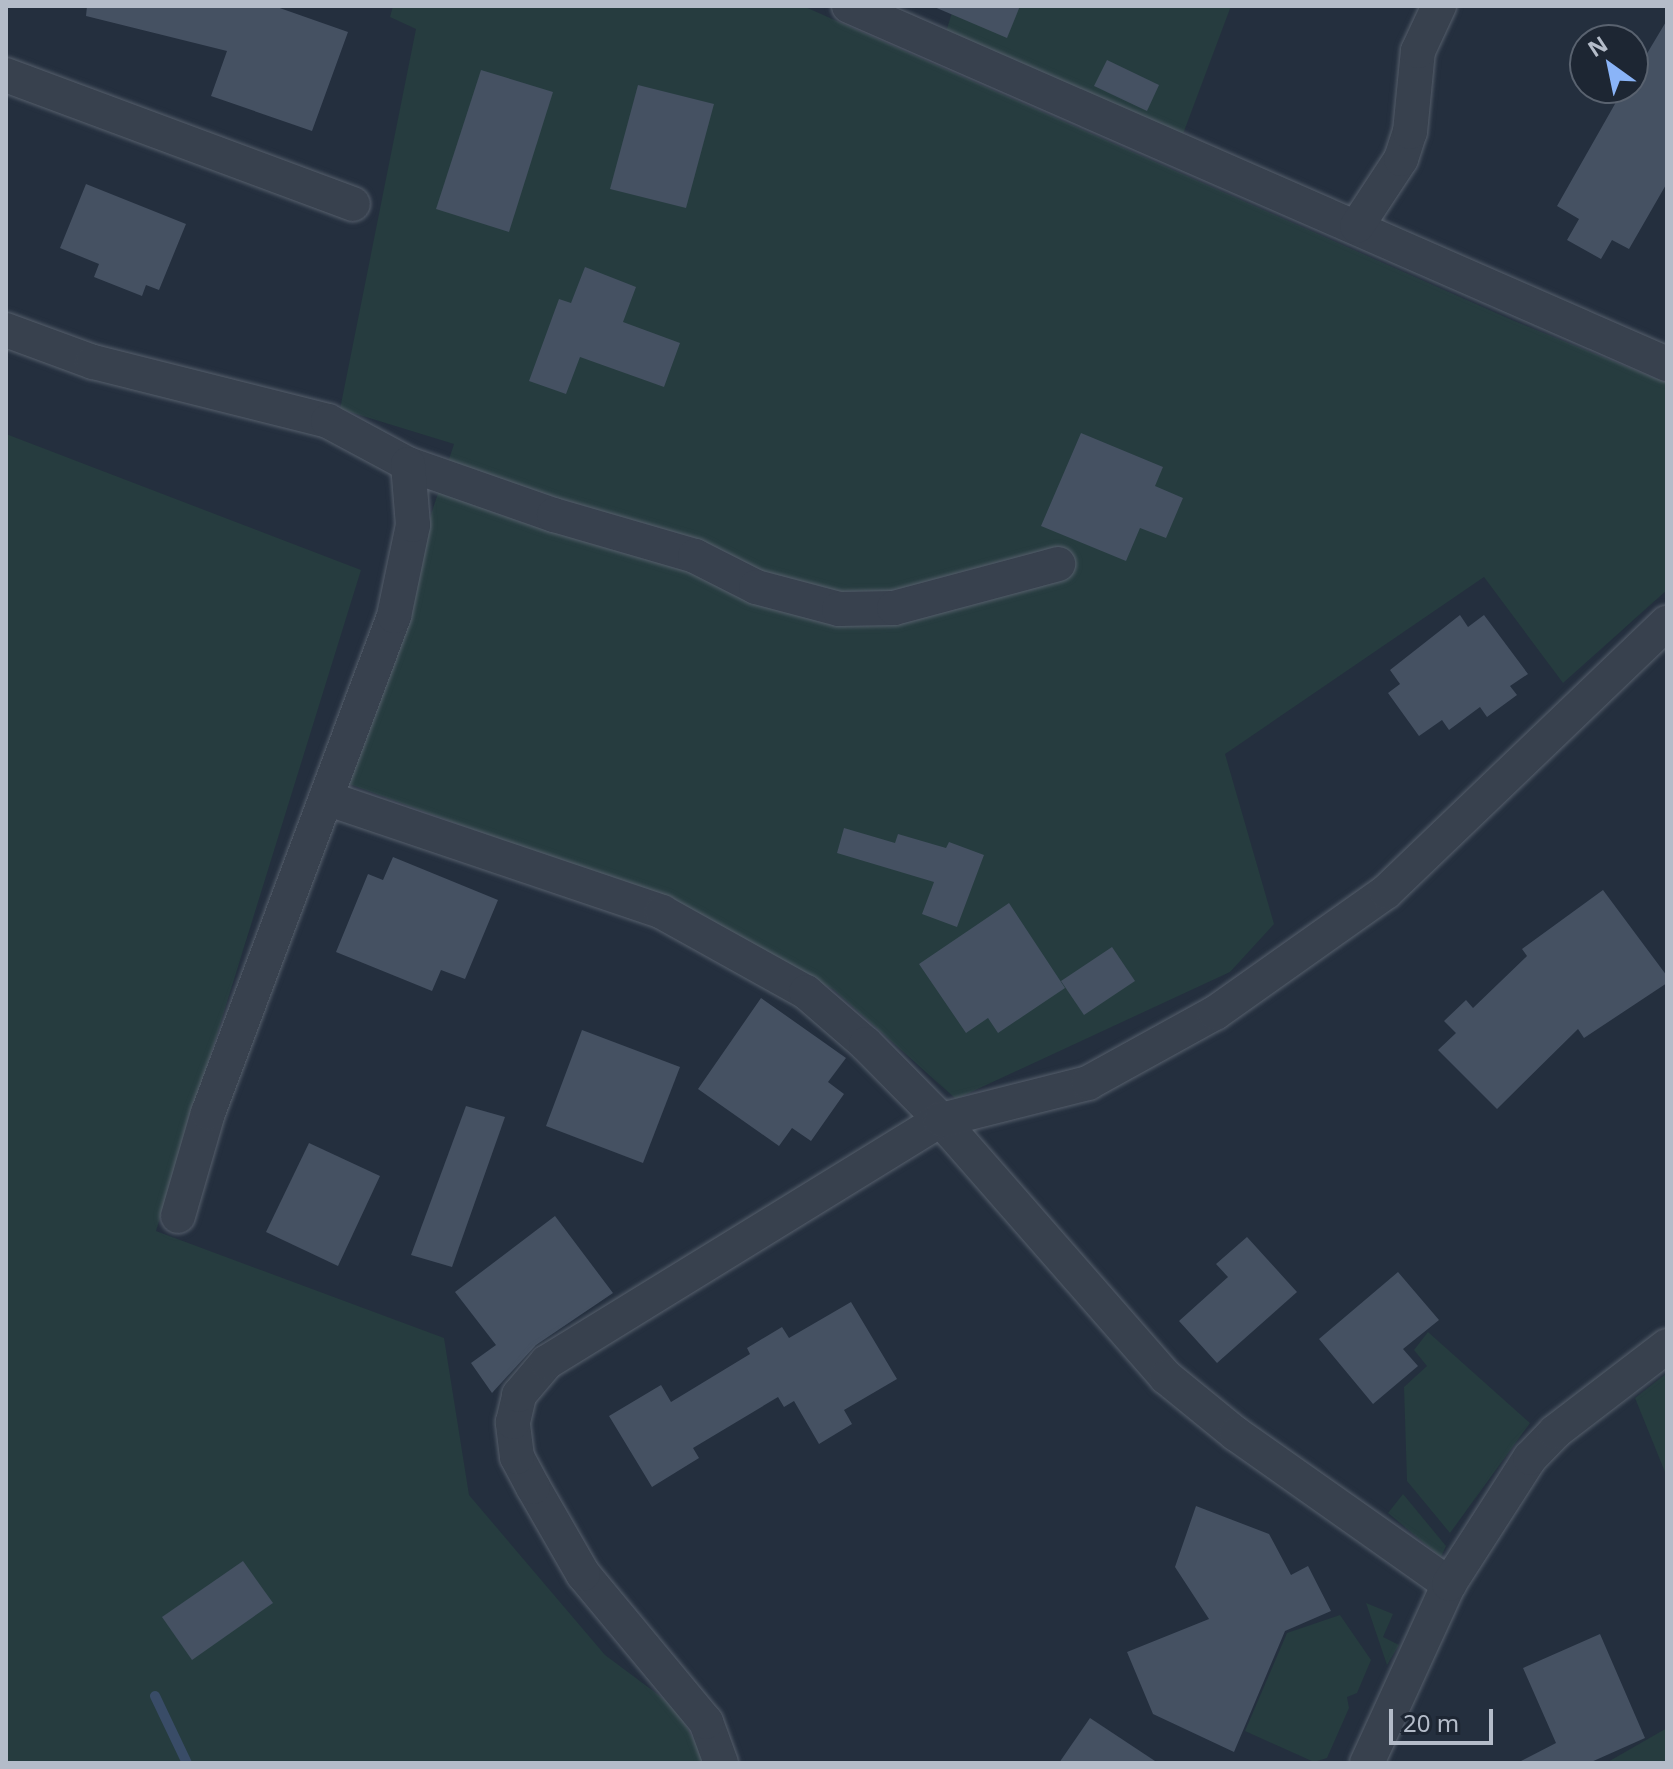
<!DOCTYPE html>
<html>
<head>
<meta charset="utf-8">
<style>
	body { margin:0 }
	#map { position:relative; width:1673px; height:1769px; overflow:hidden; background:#242f3e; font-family:"Noto Sans",sans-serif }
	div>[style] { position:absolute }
	.green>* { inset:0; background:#263c3f }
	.stream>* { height:10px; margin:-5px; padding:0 5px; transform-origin:5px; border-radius:5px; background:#394c67 }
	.building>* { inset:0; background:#455162 }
	.roads { filter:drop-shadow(0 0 2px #565f6c) drop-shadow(0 0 2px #565f6c) }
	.street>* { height:34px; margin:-17px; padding:0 17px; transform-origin:17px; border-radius:17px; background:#38414e }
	span { translate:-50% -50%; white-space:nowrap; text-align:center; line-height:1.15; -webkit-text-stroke:8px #1d2633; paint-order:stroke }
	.frame { position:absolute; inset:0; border:8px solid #b4bcc9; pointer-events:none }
	.north { position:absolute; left:1569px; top:24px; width:80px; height:80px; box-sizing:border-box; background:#1d2633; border:2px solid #59626f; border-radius:50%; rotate:327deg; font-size:22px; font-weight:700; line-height:32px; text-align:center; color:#b4bcc9 }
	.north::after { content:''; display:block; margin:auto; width:28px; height:36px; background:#8ab4f8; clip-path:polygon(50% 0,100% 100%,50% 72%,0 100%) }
	.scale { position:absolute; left:1389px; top:1709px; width:104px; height:36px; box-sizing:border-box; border:4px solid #b4bcc9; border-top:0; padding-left:10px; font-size:24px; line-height:28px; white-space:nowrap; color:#b4bcc9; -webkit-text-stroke:6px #1d2633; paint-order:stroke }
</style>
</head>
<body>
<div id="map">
	<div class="green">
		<i style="clip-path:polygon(393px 6px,803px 6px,1512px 320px,1667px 383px,1667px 590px,1563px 683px,1484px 577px,1225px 754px,1274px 924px,1230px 972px,956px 1099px,833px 989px,612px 881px,344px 782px,454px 444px,340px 409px,416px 29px,390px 17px)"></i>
		<i style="clip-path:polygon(954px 6px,1231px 6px,1180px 142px,946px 32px)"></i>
		<i style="clip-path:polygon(6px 434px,361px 570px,156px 1231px,444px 1338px,469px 1495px,605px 1655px,676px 1708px,707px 1763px,6px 1763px)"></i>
		<i style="clip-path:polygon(1428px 1332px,1530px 1423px,1450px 1533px,1407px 1481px,1404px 1387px,1427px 1366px,1414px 1350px)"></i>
		<i style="clip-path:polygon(1667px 1373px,1667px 1477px,1635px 1398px)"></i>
		<i style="clip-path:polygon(1403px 1494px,1446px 1546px,1441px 1557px,1388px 1513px)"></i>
		<i style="clip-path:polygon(1366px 1603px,1393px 1614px,1383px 1637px,1399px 1645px,1387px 1665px)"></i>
		<i style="clip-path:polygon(1340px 1615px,1371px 1660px,1357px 1693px,1347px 1697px,1349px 1708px,1327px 1758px,1314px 1762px,1245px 1731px,1287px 1633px)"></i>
		<i style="clip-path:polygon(1667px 1728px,1667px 1763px,1606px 1763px)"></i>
	</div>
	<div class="stream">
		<i style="left:155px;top:1696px;width:74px;rotate:64.5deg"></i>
	</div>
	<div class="building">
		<i style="clip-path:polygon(87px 6px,274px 6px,348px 32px,312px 131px,211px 96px,227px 51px,86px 16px)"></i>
		<i style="clip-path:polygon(932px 6px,1020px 6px,1007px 38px)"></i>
		<i style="clip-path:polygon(1667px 20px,1667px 183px,1629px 249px,1612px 240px,1601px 259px,1567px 240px,1579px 219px,1557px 206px,1624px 88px,1633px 88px,1633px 77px)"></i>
		<i style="clip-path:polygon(1107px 60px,1159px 85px,1147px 111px,1094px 86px)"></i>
		<i style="clip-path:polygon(481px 70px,553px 92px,509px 232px,436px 209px)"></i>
		<i style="clip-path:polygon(638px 85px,714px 104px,686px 208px,610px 189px)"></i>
		<i style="clip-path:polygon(86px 184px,186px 224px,159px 290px,146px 285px,142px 296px,94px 277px,99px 264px,60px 248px)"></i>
		<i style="clip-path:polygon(585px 267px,636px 287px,623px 322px,680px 343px,664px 387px,580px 357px,566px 394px,529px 381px,559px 299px,571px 303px)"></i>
		<i style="clip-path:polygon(1081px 433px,1163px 467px,1155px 486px,1183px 498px,1166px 538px,1140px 528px,1126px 561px,1041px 526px)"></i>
		<i style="clip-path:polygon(1460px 615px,1468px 627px,1484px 615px,1528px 674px,1510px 686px,1517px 695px,1487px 717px,1480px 707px,1449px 730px,1442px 720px,1419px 736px,1388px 693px,1400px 684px,1390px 670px)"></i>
		<i style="clip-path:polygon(844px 828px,895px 843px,898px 834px,946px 848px,949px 842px,984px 855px,957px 927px,922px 914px,934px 882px,837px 853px)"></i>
		<i style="clip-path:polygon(393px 857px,498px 900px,465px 979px,441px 970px,432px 991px,336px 952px,368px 874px,383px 880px)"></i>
		<i style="clip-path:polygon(1603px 890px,1667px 976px,1667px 983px,1584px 1038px,1578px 1029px,1497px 1109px,1438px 1050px,1456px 1033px,1444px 1021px,1466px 1000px,1473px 1008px,1527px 956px,1522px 949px)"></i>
		<i style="clip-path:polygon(1009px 903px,1065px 988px,998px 1033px,988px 1018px,966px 1033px,919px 964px)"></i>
		<i style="clip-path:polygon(1112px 947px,1135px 981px,1084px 1015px,1061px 981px)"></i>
		<i style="clip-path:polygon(761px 998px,846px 1058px,828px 1082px,844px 1094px,811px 1141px,792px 1128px,779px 1146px,698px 1089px)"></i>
		<i style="clip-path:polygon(582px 1030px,680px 1067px,643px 1163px,546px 1126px)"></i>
		<i style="clip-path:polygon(466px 1106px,505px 1117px,452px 1267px,411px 1255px)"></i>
		<i style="clip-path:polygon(309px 1143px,380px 1176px,338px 1266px,266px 1232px)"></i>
		<i style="clip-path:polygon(555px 1216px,613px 1293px,536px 1345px,492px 1393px,471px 1363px,496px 1345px,455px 1292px)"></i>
		<i style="clip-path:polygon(1247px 1237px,1297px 1292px,1217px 1363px,1179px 1321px,1228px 1277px,1216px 1264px)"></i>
		<i style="clip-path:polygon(1398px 1272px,1439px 1320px,1403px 1349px,1418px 1366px,1373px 1404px,1319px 1339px)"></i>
		<i style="clip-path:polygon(851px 1302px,897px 1379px,844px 1410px,852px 1424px,819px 1444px,794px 1401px,784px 1407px,778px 1397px,693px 1448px,699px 1458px,652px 1487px,609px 1416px,661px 1385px,671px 1402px,750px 1354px,747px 1348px,782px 1327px,789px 1338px)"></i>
		<i style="clip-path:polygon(1196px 1506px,1269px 1534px,1291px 1575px,1308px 1566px,1331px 1611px,1285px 1631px,1234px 1752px,1153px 1714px,1127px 1652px,1209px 1619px,1175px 1567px)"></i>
		<i style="clip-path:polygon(243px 1561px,273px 1603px,192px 1660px,162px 1617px)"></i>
		<i style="clip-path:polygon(1600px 1634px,1645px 1738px,1589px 1763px,1517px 1763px,1556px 1743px,1523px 1668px)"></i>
		<i style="clip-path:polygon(1090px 1718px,1158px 1763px,1059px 1763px)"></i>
	</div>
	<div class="roads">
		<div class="street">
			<i style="left:849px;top:6px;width:893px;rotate:23.64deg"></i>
			<i style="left:6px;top:75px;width:370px;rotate:20.4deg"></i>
			<i style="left:1357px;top:226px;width:80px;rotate:-56.7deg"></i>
			<i style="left:1401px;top:159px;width:28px;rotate:-72deg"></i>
			<i style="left:1410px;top:132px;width:81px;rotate:-84.4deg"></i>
			<i style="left:1418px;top:51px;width:50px;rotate:-65deg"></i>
			<i style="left:6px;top:330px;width:93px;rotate:20.2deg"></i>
			<i style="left:93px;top:362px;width:242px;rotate:14.1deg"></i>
			<i style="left:328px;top:421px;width:91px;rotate:28.3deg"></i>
			<i style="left:408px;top:464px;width:155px;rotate:19.3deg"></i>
			<i style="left:554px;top:515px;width:147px;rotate:16.2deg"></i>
			<i style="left:695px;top:556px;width:68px;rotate:26.9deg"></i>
			<i style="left:756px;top:587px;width:86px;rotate:14.8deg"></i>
			<i style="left:839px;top:609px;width:55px;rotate:-1deg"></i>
			<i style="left:894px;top:608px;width:170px;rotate:-15deg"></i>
			<i style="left:326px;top:798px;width:355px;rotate:18.7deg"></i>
			<i style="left:662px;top:912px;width:165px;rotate:29.1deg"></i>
			<i style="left:806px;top:992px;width:79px;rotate:40.9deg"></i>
			<i style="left:866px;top:1044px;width:107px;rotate:45.4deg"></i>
			<i style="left:941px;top:1120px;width:342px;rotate:48.8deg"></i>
			<i style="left:1166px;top:1377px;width:90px;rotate:39.2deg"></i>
			<i style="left:1236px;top:1434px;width:261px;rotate:35.2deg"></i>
			<i style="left:178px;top:1216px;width:107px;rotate:-73.8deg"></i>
			<i style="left:208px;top:1113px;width:531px;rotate:-69.48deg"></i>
			<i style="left:394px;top:616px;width:93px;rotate:-78.2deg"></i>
			<i style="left:413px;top:525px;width:61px;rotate:-94.7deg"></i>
			<i style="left:721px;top:1763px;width:44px;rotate:-110.1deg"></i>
			<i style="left:706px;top:1722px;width:192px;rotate:-129.7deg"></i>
			<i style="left:583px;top:1574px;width:100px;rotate:-119.9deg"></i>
			<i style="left:533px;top:1487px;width:34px;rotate:-118deg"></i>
			<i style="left:517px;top:1457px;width:35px;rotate:-97deg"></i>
			<i style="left:513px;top:1422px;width:28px;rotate:-77deg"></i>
			<i style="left:519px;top:1395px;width:43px;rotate:-49.7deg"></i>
			<i style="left:547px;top:1362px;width:462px;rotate:-31.6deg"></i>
			<i style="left:941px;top:1120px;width:152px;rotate:-14.1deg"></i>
			<i style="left:1088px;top:1083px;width:145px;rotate:-28.9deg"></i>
			<i style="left:1215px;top:1013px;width:209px;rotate:-35.3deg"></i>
			<i style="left:1386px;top:892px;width:389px;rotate:-43.8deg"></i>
			<i style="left:1367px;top:1763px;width:197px;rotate:-65.4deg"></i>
			<i style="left:1449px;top:1584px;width:150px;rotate:-57.3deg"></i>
			<i style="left:1530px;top:1458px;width:36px;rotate:-46deg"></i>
			<i style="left:1555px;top:1432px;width:141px;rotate:-37.5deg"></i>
		</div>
	</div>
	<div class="frame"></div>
	<div class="north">N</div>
	<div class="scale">20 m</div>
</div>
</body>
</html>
